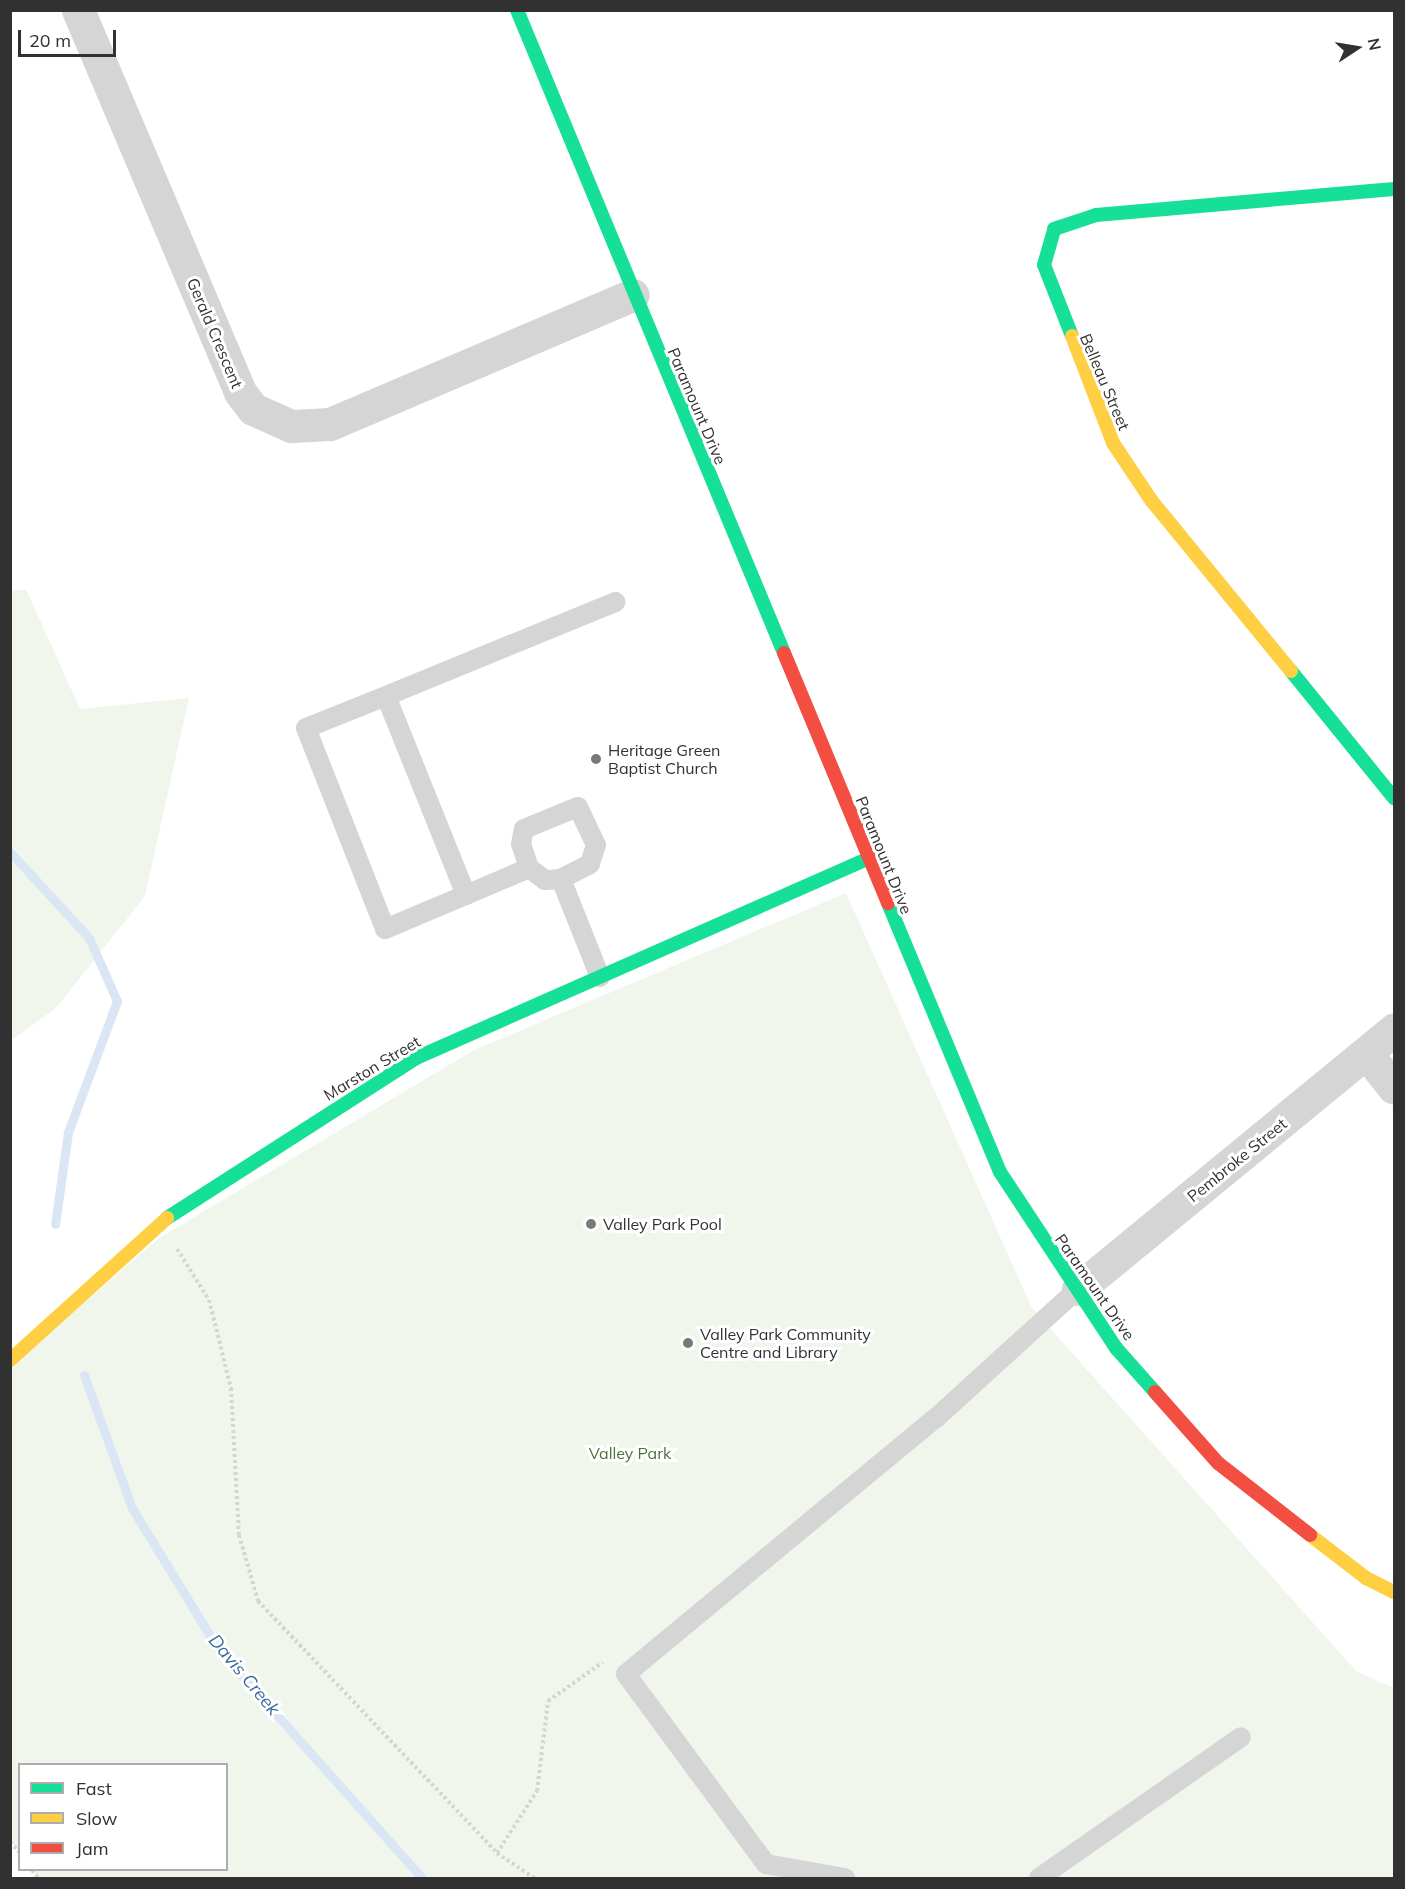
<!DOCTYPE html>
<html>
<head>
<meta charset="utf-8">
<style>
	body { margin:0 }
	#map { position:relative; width:1405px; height:1889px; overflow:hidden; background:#fff; font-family:Mulish,sans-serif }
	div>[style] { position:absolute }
	.green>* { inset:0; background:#f1f6ed }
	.stream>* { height:9px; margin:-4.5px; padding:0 4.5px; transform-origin:4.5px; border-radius:4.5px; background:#dae6f4 }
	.path>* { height:4px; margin-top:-2px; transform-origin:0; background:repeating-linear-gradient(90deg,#d5d5d5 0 3px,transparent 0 6px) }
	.lane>* { height:20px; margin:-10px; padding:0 10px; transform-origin:10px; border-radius:10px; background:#d5d5d5 }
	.street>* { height:33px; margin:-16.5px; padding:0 16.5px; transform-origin:16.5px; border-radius:16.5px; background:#d5d5d5 }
	.fast>* { height:14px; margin:-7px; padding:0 7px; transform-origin:7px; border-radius:7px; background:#16e098 }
	.slow>* { height:14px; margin:-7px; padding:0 7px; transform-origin:7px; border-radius:7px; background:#ffcf43 }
	.jam>* { height:14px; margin:-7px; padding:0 7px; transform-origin:7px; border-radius:7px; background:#f24e42 }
	.dots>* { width:16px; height:16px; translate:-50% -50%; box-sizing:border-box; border:3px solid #fff; border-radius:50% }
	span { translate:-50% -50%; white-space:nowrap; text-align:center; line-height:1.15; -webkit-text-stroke:6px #fff; paint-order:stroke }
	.street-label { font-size:16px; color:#313131 }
	.poi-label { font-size:16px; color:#313131 }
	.left { translate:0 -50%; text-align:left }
	.park-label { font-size:16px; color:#4d713a }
	.water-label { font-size:18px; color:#37699b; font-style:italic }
	.frame { position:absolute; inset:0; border:12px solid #313131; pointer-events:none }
	.legend { position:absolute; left:18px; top:1763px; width:210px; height:108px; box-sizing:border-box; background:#fff; border:2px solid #adadad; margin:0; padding:8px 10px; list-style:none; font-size:18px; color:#313131 }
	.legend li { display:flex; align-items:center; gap:12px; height:30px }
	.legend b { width:30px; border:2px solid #adadad }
	.north { position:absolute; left:1327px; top:18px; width:60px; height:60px; -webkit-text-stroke:4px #fff; paint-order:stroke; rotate:78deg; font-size:16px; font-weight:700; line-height:24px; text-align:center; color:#313131 }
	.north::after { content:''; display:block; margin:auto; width:21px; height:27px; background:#313131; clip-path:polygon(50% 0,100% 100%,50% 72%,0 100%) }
	.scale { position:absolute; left:18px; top:30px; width:98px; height:27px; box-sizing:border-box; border:3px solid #313131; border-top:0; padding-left:8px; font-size:18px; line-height:21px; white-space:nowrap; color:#313131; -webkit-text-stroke:4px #fff; paint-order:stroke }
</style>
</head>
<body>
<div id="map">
	<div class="green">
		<i style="clip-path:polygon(26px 589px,80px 709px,189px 698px,145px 896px,56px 1008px,11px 1041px,10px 591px)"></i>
		<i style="clip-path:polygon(846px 893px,1032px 1308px,1357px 1672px,1394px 1688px,1394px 1878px,38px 1878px,32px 1870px,226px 1870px,226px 1764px,20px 1764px,19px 1853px,11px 1842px,11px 1366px,159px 1238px,474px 1050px)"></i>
	</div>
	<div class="stream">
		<i style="left:10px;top:852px;width:117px;rotate:47.4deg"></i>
		<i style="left:89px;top:938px;width:69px;rotate:66deg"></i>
		<i style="left:117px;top:1001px;width:140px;rotate:110.5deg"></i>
		<i style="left:68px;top:1132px;width:93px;rotate:98deg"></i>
		<i style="left:84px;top:1375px;width:141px;rotate:70.2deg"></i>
		<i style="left:132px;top:1508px;width:165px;rotate:58.6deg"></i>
		<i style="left:218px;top:1649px;width:307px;rotate:48.3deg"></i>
	</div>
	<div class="path">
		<i style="left:177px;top:1249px;width:60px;rotate:57.9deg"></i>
		<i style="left:209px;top:1300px;width:91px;rotate:76deg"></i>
		<i style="left:231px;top:1388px;width:147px;rotate:86.9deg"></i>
		<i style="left:239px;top:1535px;width:69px;rotate:73.9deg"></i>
		<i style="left:258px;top:1601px;width:347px;rotate:46.5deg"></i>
		<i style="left:497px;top:1853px;width:45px;rotate:34deg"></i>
		<i style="left:10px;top:1842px;width:15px;rotate:48deg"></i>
		<i style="left:497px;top:1853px;width:74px;rotate:-57.2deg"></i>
		<i style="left:537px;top:1791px;width:91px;rotate:-83deg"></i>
		<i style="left:548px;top:1701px;width:67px;rotate:-35.3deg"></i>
		<i style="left:32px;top:1870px;width:10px;rotate:53deg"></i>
	</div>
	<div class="lane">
		<i style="left:386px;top:696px;width:86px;rotate:158.2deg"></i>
		<i style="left:306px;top:728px;width:216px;rotate:68.5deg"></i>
		<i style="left:385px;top:929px;width:88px;rotate:-22.8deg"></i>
		<i style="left:529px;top:868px;width:25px;rotate:-108deg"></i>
		<i style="left:521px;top:844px;width:15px;rotate:-79deg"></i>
		<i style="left:524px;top:829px;width:58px;rotate:-22.2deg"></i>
		<i style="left:578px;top:807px;width:42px;rotate:64.7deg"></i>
		<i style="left:596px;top:845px;width:20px;rotate:108deg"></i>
		<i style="left:590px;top:864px;width:33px;rotate:153deg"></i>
		<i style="left:600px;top:977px;width:105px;rotate:-111.7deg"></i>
		<i style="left:561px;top:879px;width:16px;rotate:176deg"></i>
		<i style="left:545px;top:880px;width:20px;rotate:-143deg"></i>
		<i style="left:529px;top:868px;width:69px;rotate:156.8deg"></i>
		<i style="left:466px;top:895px;width:214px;rotate:-111.9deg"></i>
		<i style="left:386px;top:696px;width:248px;rotate:-22.3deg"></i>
		<i style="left:845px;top:1878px;width:80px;rotate:-170deg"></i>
		<i style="left:766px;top:1864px;width:236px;rotate:-126.4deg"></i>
		<i style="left:626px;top:1674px;width:402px;rotate:-39.6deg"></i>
		<i style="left:936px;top:1418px;width:192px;rotate:-42.3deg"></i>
		<i style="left:1039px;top:1878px;width:246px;rotate:-34.9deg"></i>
	</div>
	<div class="street">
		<i style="left:78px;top:10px;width:415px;rotate:67deg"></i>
		<i style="left:240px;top:392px;width:21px;rotate:53deg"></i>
		<i style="left:253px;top:409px;width:42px;rotate:24.1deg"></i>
		<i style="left:291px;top:426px;width:39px;rotate:-3deg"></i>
		<i style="left:330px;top:424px;width:329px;rotate:-23.1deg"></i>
		<i style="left:1367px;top:1054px;width:43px;rotate:51.5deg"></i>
		<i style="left:1078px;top:1289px;width:409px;rotate:-39.4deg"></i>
	</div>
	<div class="fast">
		<i style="left:517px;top:10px;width:696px;rotate:67.45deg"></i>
		<i style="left:1072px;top:336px;width:76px;rotate:-111.5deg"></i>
		<i style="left:1044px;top:265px;width:37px;rotate:-74deg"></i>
		<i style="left:1054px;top:229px;width:44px;rotate:-18.4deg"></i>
		<i style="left:1096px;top:215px;width:299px;rotate:-5deg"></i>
		<i style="left:1291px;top:671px;width:164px;rotate:51deg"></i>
		<i style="left:888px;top:903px;width:291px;rotate:67.4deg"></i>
		<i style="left:1000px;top:1172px;width:211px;rotate:56.6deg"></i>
		<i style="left:1116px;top:1348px;width:59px;rotate:48.4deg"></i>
		<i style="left:167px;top:1218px;width:296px;rotate:-32.7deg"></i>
		<i style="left:416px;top:1058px;width:494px;rotate:-23.8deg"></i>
	</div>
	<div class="slow">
		<i style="left:1072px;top:336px;width:115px;rotate:69deg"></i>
		<i style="left:1113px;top:443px;width:69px;rotate:56.3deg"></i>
		<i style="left:1151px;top:500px;width:221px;rotate:50.7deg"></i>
		<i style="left:10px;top:1360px;width:212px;rotate:-42.1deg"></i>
		<i style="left:1310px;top:1535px;width:71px;rotate:37.5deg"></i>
		<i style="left:1366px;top:1578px;width:31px;rotate:27deg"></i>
	</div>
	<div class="jam">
		<i style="left:784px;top:653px;width:271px;rotate:67.4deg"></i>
		<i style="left:1155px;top:1392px;width:95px;rotate:48.4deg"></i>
		<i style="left:1218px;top:1463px;width:117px;rotate:38deg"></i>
	</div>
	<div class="dots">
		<i style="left:596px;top:759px;background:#797979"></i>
		<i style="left:591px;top:1224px;background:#797979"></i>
		<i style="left:688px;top:1343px;background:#797979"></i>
	</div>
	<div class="street-label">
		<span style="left:215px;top:333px;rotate:67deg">Gerald Crescent</span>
		<span style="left:1105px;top:382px;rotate:67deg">Belleau Street</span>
		<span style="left:697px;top:406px;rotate:67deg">Paramount Drive</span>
		<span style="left:884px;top:855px;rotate:68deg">Paramount Drive</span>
		<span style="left:372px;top:1068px;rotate:-31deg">Marston Street</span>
		<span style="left:1237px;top:1160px;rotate:-39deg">Pembroke Street</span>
		<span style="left:1095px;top:1287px;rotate:55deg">Paramount Drive</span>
	</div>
	<div class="poi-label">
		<span class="left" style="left:608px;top:759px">Heritage Green<br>Baptist Church</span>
		<span class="left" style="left:603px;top:1224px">Valley Park Pool</span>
		<span class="left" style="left:700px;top:1343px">Valley Park Community<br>Centre and Library</span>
	</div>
	<div class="park-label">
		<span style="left:630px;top:1453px">Valley Park</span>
	</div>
	<div class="water-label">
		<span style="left:244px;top:1675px;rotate:50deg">Davis Creek</span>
	</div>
	<div class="frame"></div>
	<ul class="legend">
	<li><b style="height:8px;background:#16e098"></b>Fast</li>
	<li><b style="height:8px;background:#ffcf43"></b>Slow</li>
	<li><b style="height:8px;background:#f24e42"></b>Jam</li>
	</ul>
	<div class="north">N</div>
	<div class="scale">20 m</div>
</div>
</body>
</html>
